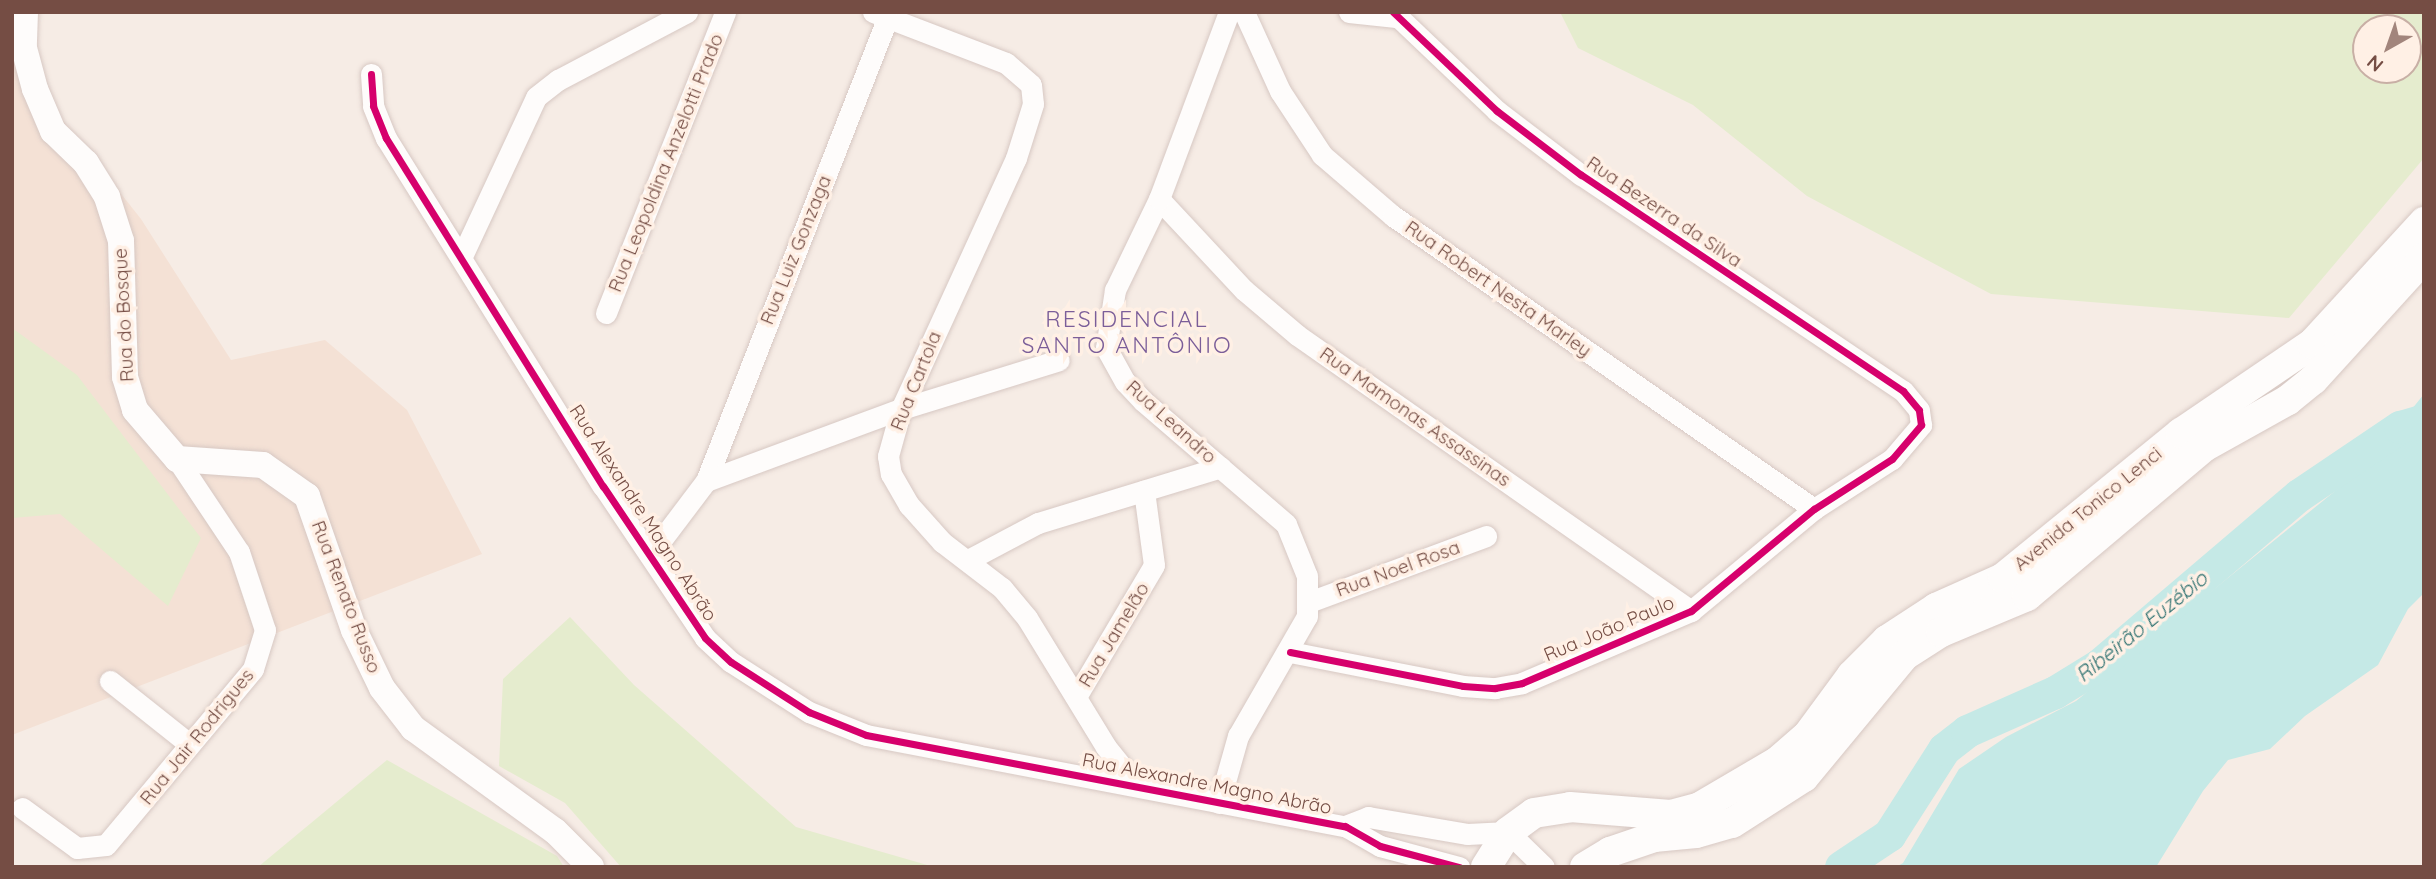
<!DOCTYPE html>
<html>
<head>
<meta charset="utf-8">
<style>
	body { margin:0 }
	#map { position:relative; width:2436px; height:879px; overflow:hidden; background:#f6ece5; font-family:Quicksand,sans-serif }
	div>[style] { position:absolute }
	.residential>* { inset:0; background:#f4e1d5 }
	.green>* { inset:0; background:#e5ecce }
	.water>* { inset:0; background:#c5e9e6 }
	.river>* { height:33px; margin:-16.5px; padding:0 16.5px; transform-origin:16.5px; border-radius:16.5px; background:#c5e9e6 }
	.roads { filter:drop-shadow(0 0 2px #d7c8c3) drop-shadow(0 0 2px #d7c8c3) }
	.minor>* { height:21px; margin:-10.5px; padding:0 10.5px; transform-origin:10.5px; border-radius:10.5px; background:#fefcfb }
	.tertiary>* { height:26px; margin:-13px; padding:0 13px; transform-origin:13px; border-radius:13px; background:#fefcfb }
	.secondary>* { height:30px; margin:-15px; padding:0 15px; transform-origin:15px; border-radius:15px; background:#fefcfb }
	.cycleway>* { height:7px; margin:-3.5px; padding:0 3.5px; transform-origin:3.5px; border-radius:3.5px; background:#d6006c }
	span { translate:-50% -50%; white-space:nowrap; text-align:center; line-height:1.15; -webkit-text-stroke:7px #fff0e5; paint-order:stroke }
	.street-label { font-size:19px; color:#754d44 }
	.water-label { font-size:21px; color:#347574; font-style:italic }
	.quarter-label { font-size:23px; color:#7b5e99; letter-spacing:2px }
	.frame { position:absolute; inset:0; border:14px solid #754d44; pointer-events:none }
	.north { position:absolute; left:2352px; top:14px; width:70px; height:70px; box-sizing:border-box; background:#fff0e5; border:2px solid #c8afa5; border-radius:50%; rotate:220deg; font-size:19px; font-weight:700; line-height:28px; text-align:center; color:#754d44 }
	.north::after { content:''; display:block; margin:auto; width:24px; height:32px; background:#a2857c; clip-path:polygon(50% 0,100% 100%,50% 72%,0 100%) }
</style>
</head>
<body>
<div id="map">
	<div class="residential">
		<i style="clip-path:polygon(12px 56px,141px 219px,231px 360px,325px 340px,407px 410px,482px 554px,12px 735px)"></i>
	</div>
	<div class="green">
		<i style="clip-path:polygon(evenodd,1560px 12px,2424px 12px,2424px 158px,2289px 318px,1991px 294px,1807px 196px,1693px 105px,1578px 48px,1560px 12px,2366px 28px,2408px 28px,2408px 70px,2366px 70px,2366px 28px)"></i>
		<i style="clip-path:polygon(12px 328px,77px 375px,201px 538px,168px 606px,60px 514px,12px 518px)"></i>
		<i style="clip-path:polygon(570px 617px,634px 685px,796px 827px,934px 867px,621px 867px,565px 803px,499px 766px,503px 679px)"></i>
		<i style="clip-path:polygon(387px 760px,557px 856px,564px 867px,258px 867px)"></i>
	</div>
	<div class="water">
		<i style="clip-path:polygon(2424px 394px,2424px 593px,2408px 609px,2378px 665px,2305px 716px,2270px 749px,2228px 760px,2203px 791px,2156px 867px,1896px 867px,1903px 863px,1959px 769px,2006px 737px,2076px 701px,2366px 466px)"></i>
	</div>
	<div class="river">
		<i style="left:1841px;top:867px;width:58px;rotate:-33.7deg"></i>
		<i style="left:1889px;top:835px;width:102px;rotate:-57.4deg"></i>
		<i style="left:1944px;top:749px;width:29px;rotate:-38deg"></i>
		<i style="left:1967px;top:731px;width:96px;rotate:-23.9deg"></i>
		<i style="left:2055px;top:692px;width:52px;rotate:-31.5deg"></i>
		<i style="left:2099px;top:665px;width:262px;rotate:-40.4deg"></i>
		<i style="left:2299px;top:495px;width:122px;rotate:-34deg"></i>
		<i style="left:2400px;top:427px;width:25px;rotate:-16deg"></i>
	</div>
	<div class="roads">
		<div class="minor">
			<i style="left:873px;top:12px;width:142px;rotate:21deg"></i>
			<i style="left:1006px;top:63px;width:33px;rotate:41deg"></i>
			<i style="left:1031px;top:85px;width:19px;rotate:84deg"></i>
			<i style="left:1033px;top:104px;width:57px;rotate:107.5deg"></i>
			<i style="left:1016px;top:158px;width:276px;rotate:114.6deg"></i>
			<i style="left:901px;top:409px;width:49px;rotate:105.5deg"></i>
			<i style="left:888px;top:456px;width:18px;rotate:81deg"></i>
			<i style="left:891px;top:474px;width:36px;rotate:60deg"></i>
			<i style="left:909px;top:505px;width:50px;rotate:48.3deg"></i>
			<i style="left:942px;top:542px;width:76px;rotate:37.5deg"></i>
			<i style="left:1002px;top:588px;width:39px;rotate:50deg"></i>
			<i style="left:1027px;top:618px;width:151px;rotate:58.5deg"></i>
			<i style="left:1106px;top:747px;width:46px;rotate:51.1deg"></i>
			<i style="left:1244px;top:12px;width:87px;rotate:65.5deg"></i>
			<i style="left:1280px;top:91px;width:77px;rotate:56.7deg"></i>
			<i style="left:1322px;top:155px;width:94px;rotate:40.7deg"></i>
			<i style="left:1393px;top:216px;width:513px;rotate:34.84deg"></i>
			<i style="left:1349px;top:12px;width:45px;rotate:6.3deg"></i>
			<i style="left:371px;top:74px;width:32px;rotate:86deg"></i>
			<i style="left:373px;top:106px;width:35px;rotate:68deg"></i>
			<i style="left:386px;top:138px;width:410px;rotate:58.1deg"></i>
			<i style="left:603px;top:486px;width:183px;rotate:56.1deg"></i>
			<i style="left:705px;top:638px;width:35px;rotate:43deg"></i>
			<i style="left:731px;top:662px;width:93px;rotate:32.7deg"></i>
			<i style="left:809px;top:712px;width:61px;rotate:22deg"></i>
			<i style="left:866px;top:735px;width:488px;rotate:10.8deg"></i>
			<i style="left:1345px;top:826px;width:40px;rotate:29.7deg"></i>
			<i style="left:1380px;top:846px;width:82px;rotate:14.9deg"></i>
			<i style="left:1159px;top:199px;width:125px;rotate:47deg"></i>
			<i style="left:1244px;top:290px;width:70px;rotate:40.3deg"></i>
			<i style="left:1297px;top:335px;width:481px;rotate:35deg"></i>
			<i style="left:462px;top:256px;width:175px;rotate:-65deg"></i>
			<i style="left:536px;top:97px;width:28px;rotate:-38deg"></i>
			<i style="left:558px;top:80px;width:146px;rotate:-27.8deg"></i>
			<i style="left:606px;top:313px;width:324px;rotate:-68.4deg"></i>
			<i style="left:706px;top:481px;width:496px;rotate:-68.6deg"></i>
			<i style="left:650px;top:555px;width:93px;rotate:-52.9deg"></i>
			<i style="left:706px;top:481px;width:208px;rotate:-20.3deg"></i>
			<i style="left:901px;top:409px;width:165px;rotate:-17.2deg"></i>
			<i style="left:968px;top:560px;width:79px;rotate:-27.9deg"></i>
			<i style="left:1038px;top:523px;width:191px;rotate:-17deg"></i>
			<i style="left:1309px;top:602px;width:189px;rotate:-20.4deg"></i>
			<i style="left:1290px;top:652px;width:176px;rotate:11.1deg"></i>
			<i style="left:1463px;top:686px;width:32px;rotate:4deg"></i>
			<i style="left:1495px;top:688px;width:27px;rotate:-10deg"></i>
			<i style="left:1522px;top:683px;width:184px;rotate:-23.1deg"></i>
			<i style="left:1691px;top:611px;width:160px;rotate:-39.7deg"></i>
			<i style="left:1814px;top:509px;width:93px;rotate:-32.7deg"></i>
			<i style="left:1892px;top:459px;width:45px;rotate:-49.5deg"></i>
			<i style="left:1921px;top:425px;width:15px;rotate:-98deg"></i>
			<i style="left:1919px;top:410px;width:25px;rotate:-130deg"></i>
			<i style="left:1903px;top:391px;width:388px;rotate:-146.1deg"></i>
			<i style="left:1581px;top:175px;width:106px;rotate:-142.7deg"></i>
			<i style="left:1497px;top:111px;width:144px;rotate:-136.4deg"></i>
			<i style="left:110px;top:681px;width:100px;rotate:38.5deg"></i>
			<i style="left:1076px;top:697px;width:153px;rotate:-59.4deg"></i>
			<i style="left:1154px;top:565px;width:75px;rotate:-97.7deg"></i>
			<i style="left:1219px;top:803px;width:70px;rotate:-74.2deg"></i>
			<i style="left:1238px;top:736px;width:138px;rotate:-60.1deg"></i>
			<i style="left:1307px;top:616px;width:40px;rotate:-90deg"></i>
			<i style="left:1307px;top:576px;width:56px;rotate:-112deg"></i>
			<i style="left:1286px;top:524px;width:189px;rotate:-139.3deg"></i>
			<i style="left:1143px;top:401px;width:26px;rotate:-133deg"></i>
			<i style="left:1125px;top:382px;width:39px;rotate:-119deg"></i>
			<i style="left:1106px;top:348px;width:59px;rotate:-81.2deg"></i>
			<i style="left:1115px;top:290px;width:101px;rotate:-64.2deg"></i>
			<i style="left:1159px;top:199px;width:200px;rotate:-69.5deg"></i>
			<i style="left:22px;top:808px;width:68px;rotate:36deg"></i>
			<i style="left:77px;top:848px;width:29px;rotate:-6deg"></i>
			<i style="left:106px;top:845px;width:229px;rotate:-50.1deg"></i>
			<i style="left:253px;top:669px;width:41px;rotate:-72.9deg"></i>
			<i style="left:265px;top:630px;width:82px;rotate:-108.4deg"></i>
			<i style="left:239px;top:552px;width:112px;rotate:-123.7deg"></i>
			<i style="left:1345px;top:826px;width:25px;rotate:-21deg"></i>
			<i style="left:1368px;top:817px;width:100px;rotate:9.7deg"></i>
			<i style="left:1467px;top:834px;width:41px;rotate:-2.8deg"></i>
			<i style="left:1508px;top:832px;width:50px;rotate:44.2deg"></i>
		</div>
		<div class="tertiary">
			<i style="left:25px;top:12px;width:36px;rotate:92deg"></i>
			<i style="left:24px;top:48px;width:42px;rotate:75deg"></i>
			<i style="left:35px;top:89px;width:46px;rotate:66.8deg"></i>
			<i style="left:53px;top:131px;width:46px;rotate:44.1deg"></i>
			<i style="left:86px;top:163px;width:40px;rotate:58deg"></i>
			<i style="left:107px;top:197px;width:46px;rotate:72.3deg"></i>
			<i style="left:121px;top:241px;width:136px;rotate:88.3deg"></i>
			<i style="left:125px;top:377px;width:34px;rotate:73deg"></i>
			<i style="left:135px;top:410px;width:65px;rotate:49.4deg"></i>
			<i style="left:177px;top:459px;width:86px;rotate:4deg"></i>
			<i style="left:263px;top:465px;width:54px;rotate:35.2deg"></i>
			<i style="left:307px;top:496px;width:142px;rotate:70.7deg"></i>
			<i style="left:354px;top:630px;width:64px;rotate:64.2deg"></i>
			<i style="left:382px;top:688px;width:51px;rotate:52.2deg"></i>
			<i style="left:413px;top:728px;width:175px;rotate:36deg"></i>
			<i style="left:555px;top:831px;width:51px;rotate:45deg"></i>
		</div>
		<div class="secondary">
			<i style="left:1486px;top:867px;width:41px;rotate:-57.8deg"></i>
			<i style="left:1508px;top:832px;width:32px;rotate:-36deg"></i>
			<i style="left:1534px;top:813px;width:36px;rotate:-9deg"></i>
			<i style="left:1570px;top:807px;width:101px;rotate:4.5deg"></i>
			<i style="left:1671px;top:815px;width:30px;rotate:-15deg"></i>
			<i style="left:1700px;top:807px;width:91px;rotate:-30.5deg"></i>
			<i style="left:1778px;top:761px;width:40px;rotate:-41deg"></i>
			<i style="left:1808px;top:735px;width:74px;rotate:-53.7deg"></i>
			<i style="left:1852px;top:675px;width:49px;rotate:-45deg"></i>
			<i style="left:1887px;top:640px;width:59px;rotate:-33.1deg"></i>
			<i style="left:1936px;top:608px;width:73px;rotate:-24.1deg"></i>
			<i style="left:2003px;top:578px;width:230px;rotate:-39.2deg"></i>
			<i style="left:2181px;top:433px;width:158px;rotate:-34.2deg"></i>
			<i style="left:2312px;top:344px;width:166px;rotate:-47.4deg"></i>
			<i style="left:1585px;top:867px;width:29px;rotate:-31deg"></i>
			<i style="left:1610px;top:852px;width:46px;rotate:-18.8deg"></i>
			<i style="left:1654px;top:837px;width:42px;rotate:-5.4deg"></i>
			<i style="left:1696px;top:833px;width:37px;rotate:-16deg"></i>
			<i style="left:1732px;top:823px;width:85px;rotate:-32.6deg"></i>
			<i style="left:1804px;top:777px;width:158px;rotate:-50.4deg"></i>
			<i style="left:1905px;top:655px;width:43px;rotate:-32.6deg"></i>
			<i style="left:1941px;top:632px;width:93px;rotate:-22.7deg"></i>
			<i style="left:2027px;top:596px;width:231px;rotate:-40.1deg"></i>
			<i style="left:2204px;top:447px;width:96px;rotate:-29.2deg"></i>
			<i style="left:2288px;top:400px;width:32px;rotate:-39deg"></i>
			<i style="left:2313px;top:380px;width:165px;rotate:-47.7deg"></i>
		</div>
	</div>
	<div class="cycleway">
		<i style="left:371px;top:74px;width:32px;rotate:86deg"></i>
		<i style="left:373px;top:106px;width:35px;rotate:68deg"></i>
		<i style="left:386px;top:138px;width:410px;rotate:58.1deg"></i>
		<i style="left:603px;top:486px;width:183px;rotate:56.1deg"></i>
		<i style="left:705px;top:638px;width:35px;rotate:43deg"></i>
		<i style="left:731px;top:662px;width:93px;rotate:32.7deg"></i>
		<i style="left:809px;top:712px;width:61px;rotate:22deg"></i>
		<i style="left:866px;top:735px;width:488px;rotate:10.8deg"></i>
		<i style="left:1345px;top:826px;width:40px;rotate:29.7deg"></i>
		<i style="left:1380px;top:846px;width:82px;rotate:14.9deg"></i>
		<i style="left:1290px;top:652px;width:176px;rotate:11.1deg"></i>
		<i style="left:1463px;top:686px;width:32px;rotate:4deg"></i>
		<i style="left:1495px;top:688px;width:27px;rotate:-10deg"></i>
		<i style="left:1522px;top:683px;width:184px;rotate:-23.1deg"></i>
		<i style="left:1691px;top:611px;width:160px;rotate:-39.7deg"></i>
		<i style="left:1814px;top:509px;width:93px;rotate:-32.7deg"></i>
		<i style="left:1892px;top:459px;width:45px;rotate:-49.5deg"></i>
		<i style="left:1921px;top:425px;width:15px;rotate:-98deg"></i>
		<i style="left:1919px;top:410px;width:25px;rotate:-130deg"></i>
		<i style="left:1903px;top:391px;width:388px;rotate:-146.1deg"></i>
		<i style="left:1581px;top:175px;width:106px;rotate:-142.7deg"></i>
		<i style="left:1497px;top:111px;width:144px;rotate:-136.4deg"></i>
	</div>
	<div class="street-label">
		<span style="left:666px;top:163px;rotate:-68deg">Rua Leopoldina Anzelotti Prado</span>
		<span style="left:1664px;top:212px;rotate:34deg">Rua Bezerra da Silva</span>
		<span style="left:796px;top:250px;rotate:-68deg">Rua Luiz Gonzaga</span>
		<span style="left:1498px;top:289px;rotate:35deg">Rua Robert Nesta Marley</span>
		<span style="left:124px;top:315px;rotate:-93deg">Rua do Bosque</span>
		<span style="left:916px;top:381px;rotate:-68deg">Rua Cartola</span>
		<span style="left:1415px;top:417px;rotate:35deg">Rua Mamonas Assassinas</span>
		<span style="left:1171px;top:422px;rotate:42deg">Rua Leandro</span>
		<span style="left:2088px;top:509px;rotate:-39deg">Avenida Tonico Lenci</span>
		<span style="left:643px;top:513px;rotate:57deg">Rua Alexandre Magno Abrão</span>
		<span style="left:1398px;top:569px;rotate:-20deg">Rua Noel Rosa</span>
		<span style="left:346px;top:597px;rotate:69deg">Rua Renato Russo</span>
		<span style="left:1609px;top:629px;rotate:-23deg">Rua João Paulo</span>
		<span style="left:1114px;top:635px;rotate:-59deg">Rua Jamelão</span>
		<span style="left:197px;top:737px;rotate:-51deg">Rua Jair Rodrigues</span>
		<span style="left:1207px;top:784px;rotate:11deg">Rua Alexandre Magno Abrão</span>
	</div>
	<div class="water-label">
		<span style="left:2141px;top:626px;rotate:-39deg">Ribeirão Euzébio</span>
	</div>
	<div class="quarter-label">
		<span style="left:1127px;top:332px">RESIDENCIAL<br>SANTO ANTÔNIO</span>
	</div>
	<div class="frame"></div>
	<div class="north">N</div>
</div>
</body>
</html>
